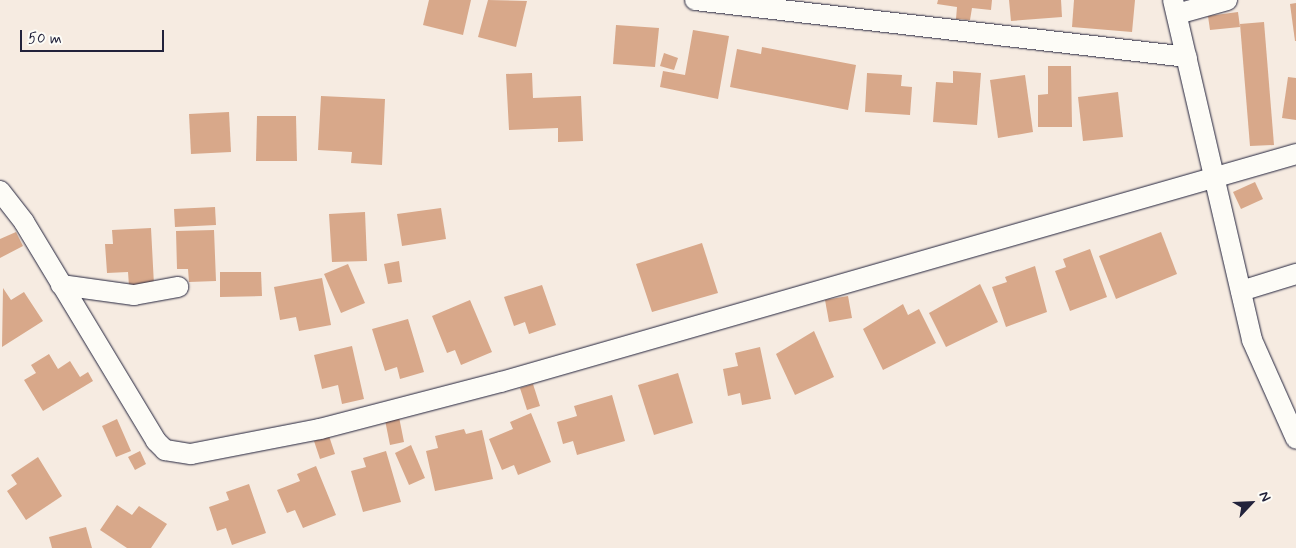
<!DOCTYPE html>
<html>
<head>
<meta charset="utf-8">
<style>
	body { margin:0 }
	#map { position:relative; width:1296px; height:548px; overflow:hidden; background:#f6ebe1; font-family:Mynerve,sans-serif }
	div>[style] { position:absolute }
	.building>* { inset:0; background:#d8a88a }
	.roads { filter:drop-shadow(0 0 1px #22223b) drop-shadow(0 0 1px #22223b) }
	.minor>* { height:20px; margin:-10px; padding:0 10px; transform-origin:10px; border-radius:10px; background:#fdfcf7 }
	span { translate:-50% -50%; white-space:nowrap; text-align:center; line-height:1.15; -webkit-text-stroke:4px #fdfcf7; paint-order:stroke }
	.north { position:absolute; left:1226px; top:478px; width:50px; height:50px; -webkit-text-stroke:4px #fdfcf7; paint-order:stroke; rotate:65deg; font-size:14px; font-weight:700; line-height:20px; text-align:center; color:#22223b }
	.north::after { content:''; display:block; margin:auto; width:18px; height:22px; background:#22223b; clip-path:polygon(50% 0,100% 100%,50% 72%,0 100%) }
	.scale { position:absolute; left:20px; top:30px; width:144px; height:22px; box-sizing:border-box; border:2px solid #22223b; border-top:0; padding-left:6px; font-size:15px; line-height:18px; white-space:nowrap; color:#22223b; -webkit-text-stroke:4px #fdfcf7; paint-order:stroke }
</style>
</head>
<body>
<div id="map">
	<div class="building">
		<i style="clip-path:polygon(429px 0,471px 0,463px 35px,423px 25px)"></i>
		<i style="clip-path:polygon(488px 0,527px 1px,516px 47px,478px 37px)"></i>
		<i style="clip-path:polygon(938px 0,992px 0,991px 10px,972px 8px,970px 20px,956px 19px,957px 7px,937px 4px)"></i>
		<i style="clip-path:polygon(1009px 0,1061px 0,1062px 17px,1011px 21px)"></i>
		<i style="clip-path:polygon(1074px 0,1135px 0,1132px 32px,1072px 27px)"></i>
		<i style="clip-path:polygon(1296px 3px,1296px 41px,1295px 41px,1290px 4px)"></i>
		<i style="clip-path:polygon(1238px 12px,1240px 27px,1210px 30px,1208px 16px)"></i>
		<i style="clip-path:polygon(1264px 22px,1274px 145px,1250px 146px,1240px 24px)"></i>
		<i style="clip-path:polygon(616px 25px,659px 28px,655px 67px,613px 64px)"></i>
		<i style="clip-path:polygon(693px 30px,729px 36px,718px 99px,660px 87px,663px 71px,685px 75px)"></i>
		<i style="clip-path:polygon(762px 47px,856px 65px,848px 110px,730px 87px,737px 49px,761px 54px)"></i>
		<i style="clip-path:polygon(664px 53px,678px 58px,674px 70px,660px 66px)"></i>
		<i style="clip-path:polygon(1048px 66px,1071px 66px,1072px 127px,1038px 127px,1038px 95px,1048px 94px)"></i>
		<i style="clip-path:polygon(953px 71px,981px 73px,977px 125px,933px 122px,936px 82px,953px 83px)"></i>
		<i style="clip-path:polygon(532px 73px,533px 98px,581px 96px,583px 141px,558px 142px,558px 128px,509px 130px,506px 74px)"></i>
		<i style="clip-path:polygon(867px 73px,902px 75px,901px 86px,912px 87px,910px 115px,865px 112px)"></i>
		<i style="clip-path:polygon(1025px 75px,1033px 132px,998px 138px,990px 80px)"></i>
		<i style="clip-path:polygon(1288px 77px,1296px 78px,1296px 120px,1282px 118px)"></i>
		<i style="clip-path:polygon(1118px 92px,1123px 137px,1083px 141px,1078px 97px)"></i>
		<i style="clip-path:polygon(321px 96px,385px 99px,382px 165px,351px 163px,352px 152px,318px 150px)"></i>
		<i style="clip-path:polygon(229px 112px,231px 152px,191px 154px,189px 114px)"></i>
		<i style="clip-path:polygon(257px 116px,296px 116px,297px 161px,256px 161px)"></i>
		<i style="clip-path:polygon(1255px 182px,1263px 199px,1241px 209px,1233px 192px)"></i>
		<i style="clip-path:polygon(215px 207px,216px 225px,175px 227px,174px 209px)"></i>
		<i style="clip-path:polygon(441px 208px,446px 239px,402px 246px,397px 214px)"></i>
		<i style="clip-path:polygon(365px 212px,367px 261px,332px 262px,329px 214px)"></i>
		<i style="clip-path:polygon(151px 228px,154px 285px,129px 286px,128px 272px,107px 273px,105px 244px,113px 244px,112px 230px)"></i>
		<i style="clip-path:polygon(214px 230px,216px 281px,189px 282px,188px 269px,177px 269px,176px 231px)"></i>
		<i style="clip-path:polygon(16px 232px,23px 246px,0 258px,0 239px)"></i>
		<i style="clip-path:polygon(1161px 232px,1177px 274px,1116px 299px,1099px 256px)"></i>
		<i style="clip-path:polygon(702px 243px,718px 293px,652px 312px,636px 264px)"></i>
		<i style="clip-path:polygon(1090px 249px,1107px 297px,1070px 311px,1055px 271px,1066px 267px,1063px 259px)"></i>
		<i style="clip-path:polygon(399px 261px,402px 282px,388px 284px,384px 264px)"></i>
		<i style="clip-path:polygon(348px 264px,365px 303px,341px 313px,324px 274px)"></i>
		<i style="clip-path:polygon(1035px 266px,1047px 312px,1006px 327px,992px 287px,1007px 282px,1005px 277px)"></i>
		<i style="clip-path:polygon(220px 272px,261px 272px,262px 296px,220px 297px)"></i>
		<i style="clip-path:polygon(322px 278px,331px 325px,299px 331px,296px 317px,280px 320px,274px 287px)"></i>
		<i style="clip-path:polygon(980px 284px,998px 322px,946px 347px,929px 313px)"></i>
		<i style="clip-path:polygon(542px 285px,556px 325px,529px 334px,525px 322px,514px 326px,504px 297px)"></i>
		<i style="clip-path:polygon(3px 288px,11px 300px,24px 292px,43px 321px,2px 347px)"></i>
		<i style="clip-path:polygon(848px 296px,852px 318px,829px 322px,825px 300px)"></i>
		<i style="clip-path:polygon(470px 300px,492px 352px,461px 365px,455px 350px,447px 353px,432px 316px)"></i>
		<i style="clip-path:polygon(903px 304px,908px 315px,919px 309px,936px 343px,883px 370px,863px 329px)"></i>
		<i style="clip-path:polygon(408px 319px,424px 372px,400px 379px,397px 367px,385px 371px,372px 329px)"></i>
		<i style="clip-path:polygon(814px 331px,834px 377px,795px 395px,776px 354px)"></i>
		<i style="clip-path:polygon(352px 346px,364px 399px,342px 404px,338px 385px,322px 389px,314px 355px)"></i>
		<i style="clip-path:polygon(760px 347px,771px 399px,742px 405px,740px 393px,728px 396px,723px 369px,738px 366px,735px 353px)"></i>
		<i style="clip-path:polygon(49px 354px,58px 369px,70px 361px,80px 377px,88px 372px,93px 381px,43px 411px,24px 380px,36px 373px,31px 365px)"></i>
		<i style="clip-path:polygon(678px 373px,693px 423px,654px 435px,638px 385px)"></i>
		<i style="clip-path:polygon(533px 384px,540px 406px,527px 410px,520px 388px)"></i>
		<i style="clip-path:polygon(612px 395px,625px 441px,577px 455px,573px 441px,563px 444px,557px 422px,577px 416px,574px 406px)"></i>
		<i style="clip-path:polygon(531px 413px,551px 462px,518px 475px,514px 465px,502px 470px,489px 439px,513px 429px,510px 422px)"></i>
		<i style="clip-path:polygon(399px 417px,404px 442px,390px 445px,385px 420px)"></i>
		<i style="clip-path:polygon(117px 419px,131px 451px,116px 457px,102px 426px)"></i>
		<i style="clip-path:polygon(464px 429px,466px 434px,482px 430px,493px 479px,435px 491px,426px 451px,438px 448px,435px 436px)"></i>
		<i style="clip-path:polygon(329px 436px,335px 454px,320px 459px,314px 441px)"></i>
		<i style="clip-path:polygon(411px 445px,425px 478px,409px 485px,395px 453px)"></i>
		<i style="clip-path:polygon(140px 451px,146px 464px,135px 470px,128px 457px)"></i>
		<i style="clip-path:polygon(386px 451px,401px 502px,363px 512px,351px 471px,366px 467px,363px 458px)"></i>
		<i style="clip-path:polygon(38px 457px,62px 496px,26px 520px,7px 491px,17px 484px,11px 475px)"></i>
		<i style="clip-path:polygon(316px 466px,336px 515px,303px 528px,295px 510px,287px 513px,277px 490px,300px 481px,297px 474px)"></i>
		<i style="clip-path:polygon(249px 484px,266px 533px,232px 545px,226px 528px,217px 531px,209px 507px,229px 500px,226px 492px)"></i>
		<i style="clip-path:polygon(117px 505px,132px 515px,139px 506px,167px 524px,151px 548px,127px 548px,100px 530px)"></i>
		<i style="clip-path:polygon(86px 527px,92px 548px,52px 548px,49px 537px)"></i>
	</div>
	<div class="roads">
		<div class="minor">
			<i style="left:695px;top:0;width:495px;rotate:6.6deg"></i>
			<i style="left:1173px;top:0;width:349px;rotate:76.9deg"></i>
			<i style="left:1252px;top:340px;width:108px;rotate:66deg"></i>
			<i style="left:1177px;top:14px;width:52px;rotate:-15.6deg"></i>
			<i style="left:0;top:191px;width:39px;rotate:52deg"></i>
			<i style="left:24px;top:222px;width:256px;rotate:58.9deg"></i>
			<i style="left:156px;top:441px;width:13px;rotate:45deg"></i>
			<i style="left:165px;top:450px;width:26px;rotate:9deg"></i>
			<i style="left:191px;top:454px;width:131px;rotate:-11deg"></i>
			<i style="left:320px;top:429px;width:187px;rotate:-14.6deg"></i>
			<i style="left:501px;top:382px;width:827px;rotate:-16deg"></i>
			<i style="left:61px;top:285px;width:74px;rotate:7.8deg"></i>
			<i style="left:134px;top:295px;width:45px;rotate:-10.3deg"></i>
			<i style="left:1241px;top:291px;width:58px;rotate:-17.2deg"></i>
		</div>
	</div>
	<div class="north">N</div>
	<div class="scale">50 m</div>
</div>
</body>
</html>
